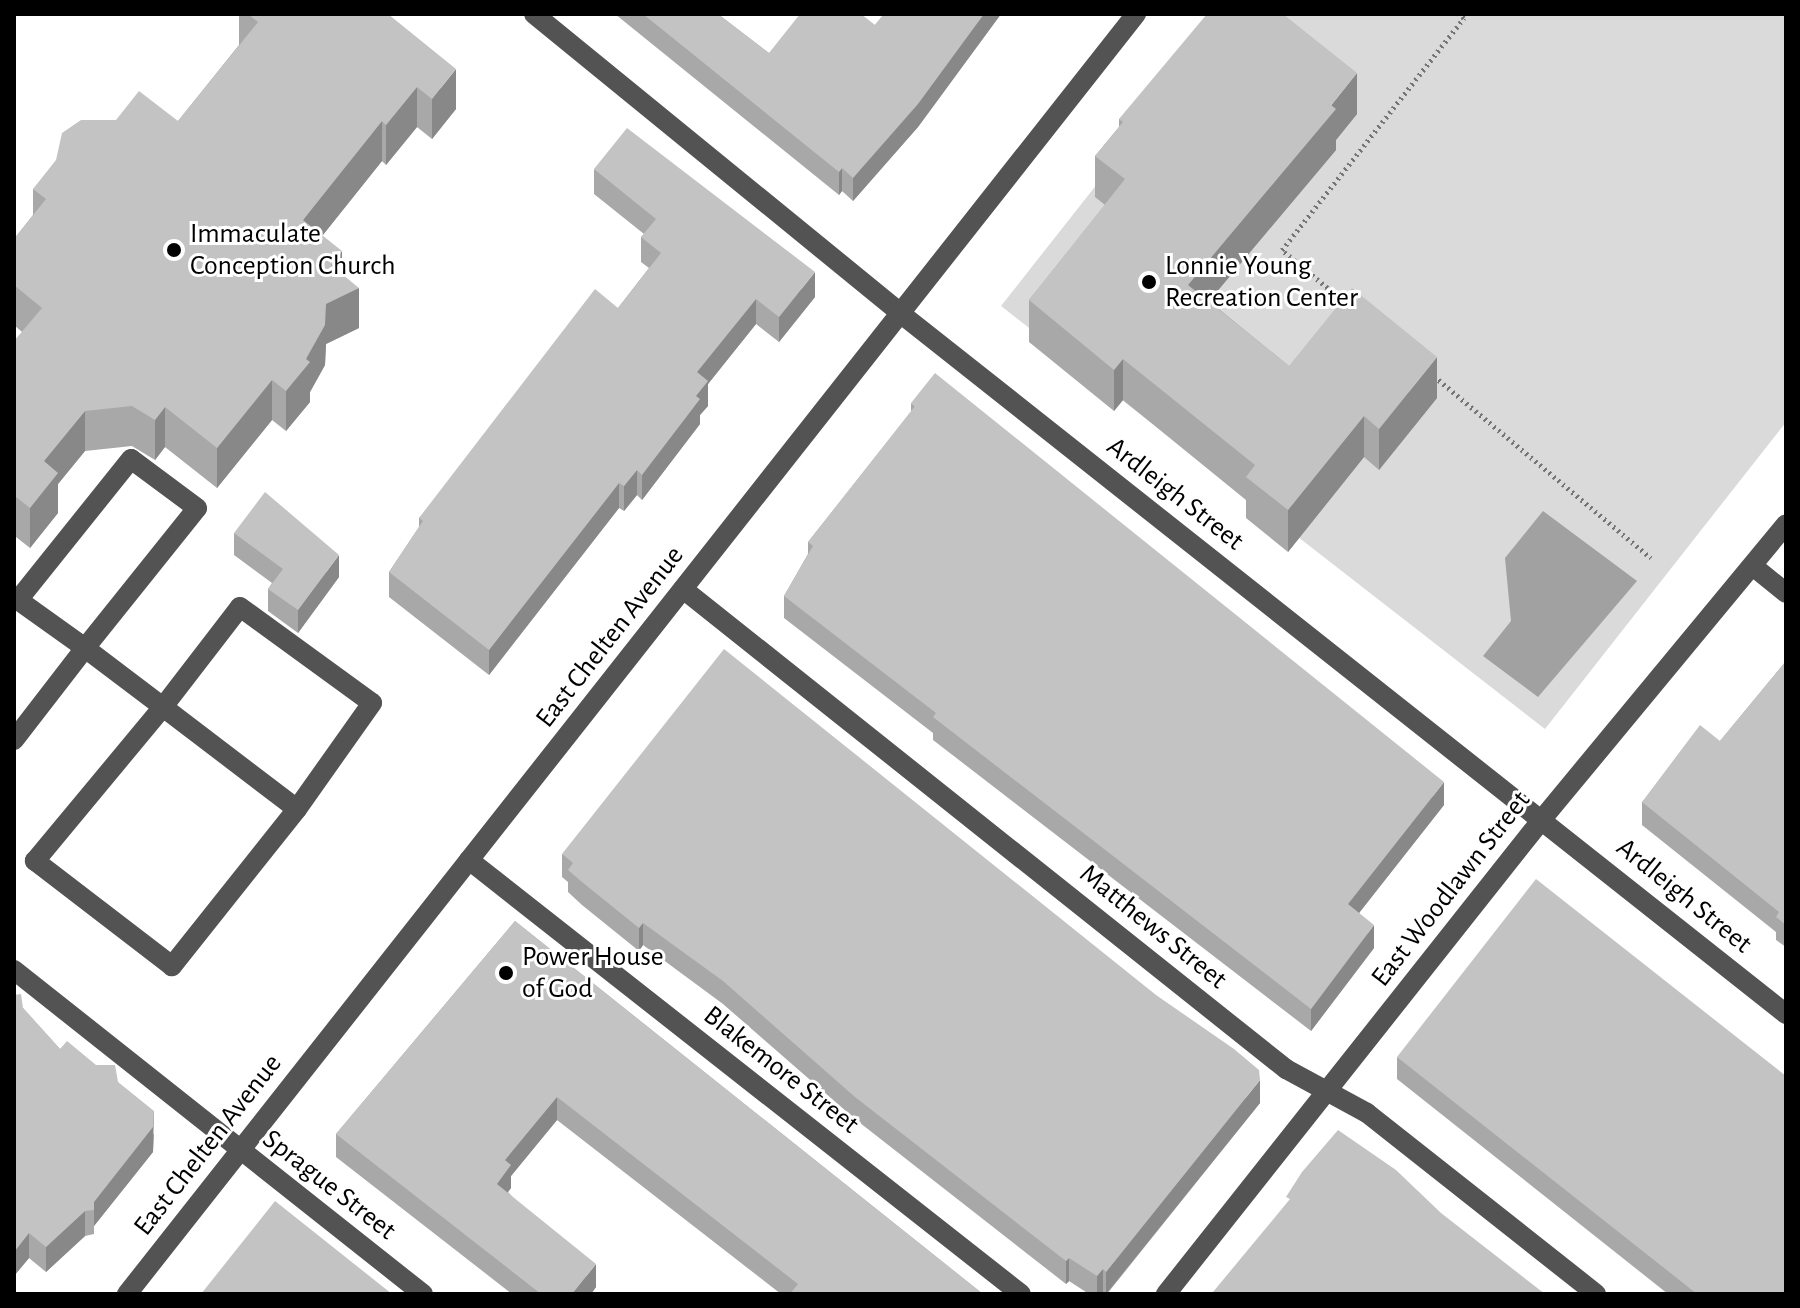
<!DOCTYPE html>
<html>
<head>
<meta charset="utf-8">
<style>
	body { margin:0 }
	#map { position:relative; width:1800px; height:1308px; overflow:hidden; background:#fff; font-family:"Alegreya Sans",sans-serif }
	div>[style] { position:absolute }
	.green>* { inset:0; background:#dadada }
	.water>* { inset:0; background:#a1a1a1 }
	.path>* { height:5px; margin-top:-2.5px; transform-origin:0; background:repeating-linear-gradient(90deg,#757575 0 2px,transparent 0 6px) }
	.minor>* { height:20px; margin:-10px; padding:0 10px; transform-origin:10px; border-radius:10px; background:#535353 }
	.wall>* { inset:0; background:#a8a8a8 }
	.shaded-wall>* { inset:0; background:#888 }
	.building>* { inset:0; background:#c3c3c3 }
	.dots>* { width:22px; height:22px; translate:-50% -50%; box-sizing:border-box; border:4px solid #fff; border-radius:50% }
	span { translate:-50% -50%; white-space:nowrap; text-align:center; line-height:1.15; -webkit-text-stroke:6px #fff; paint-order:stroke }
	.poi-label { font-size:28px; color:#000 }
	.left { translate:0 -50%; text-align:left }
	.street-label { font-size:28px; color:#000 }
	.frame { position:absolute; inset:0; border:16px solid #000; pointer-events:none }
</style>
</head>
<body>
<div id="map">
	<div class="green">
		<i style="clip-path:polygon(1231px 14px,1786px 14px,1786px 422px,1545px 729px,1001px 306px)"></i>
	</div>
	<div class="water">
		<i style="clip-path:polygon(1543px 511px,1637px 581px,1538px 697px,1483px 656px,1511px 621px,1505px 558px)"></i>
	</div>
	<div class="path">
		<i style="left:1346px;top:303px;width:83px;rotate:-140.4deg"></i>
		<i style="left:1282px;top:250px;width:295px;rotate:-51.9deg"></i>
		<i style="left:1464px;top:18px;width:6px;rotate:-141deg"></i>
		<i style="left:1434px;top:376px;width:283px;rotate:40deg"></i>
	</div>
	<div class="minor">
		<i style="left:534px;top:14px;width:473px;rotate:39.2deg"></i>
		<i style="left:900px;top:313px;width:1130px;rotate:38.35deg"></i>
		<i style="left:1754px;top:567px;width:41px;rotate:39.1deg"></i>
		<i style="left:683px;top:589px;width:771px;rotate:38.52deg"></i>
		<i style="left:1286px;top:1069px;width:92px;rotate:28.5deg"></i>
		<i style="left:1367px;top:1113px;width:292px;rotate:38.3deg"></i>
		<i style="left:14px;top:740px;width:116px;rotate:-52.3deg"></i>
		<i style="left:85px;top:648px;width:179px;rotate:-51.3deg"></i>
		<i style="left:197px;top:508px;width:82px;rotate:-143.4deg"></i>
		<i style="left:131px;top:459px;width:181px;rotate:128.7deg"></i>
		<i style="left:18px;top:600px;width:82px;rotate:35.6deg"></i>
		<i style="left:85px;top:648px;width:98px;rotate:37.1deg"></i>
		<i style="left:163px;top:707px;width:168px;rotate:37.3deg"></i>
		<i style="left:297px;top:809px;width:201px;rotate:128.5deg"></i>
		<i style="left:172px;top:966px;width:173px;rotate:-142.5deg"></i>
		<i style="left:35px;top:861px;width:200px;rotate:-50.3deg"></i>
		<i style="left:163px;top:707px;width:126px;rotate:-52.4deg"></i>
		<i style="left:240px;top:607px;width:163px;rotate:36deg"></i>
		<i style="left:372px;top:703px;width:130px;rotate:125.3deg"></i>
		<i style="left:469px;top:860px;width:702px;rotate:38.18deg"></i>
		<i style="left:14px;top:970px;width:522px;rotate:38.39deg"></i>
		<i style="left:127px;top:1294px;width:1630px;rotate:-51.75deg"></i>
		<i style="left:1166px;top:1294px;width:607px;rotate:-51.62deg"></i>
		<i style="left:1543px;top:818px;width:381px;rotate:-50.4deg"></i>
	</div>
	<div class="wall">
		<i style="clip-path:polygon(239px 14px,388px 14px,456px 109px,432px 139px,417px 127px,386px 165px,382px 161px,322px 236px,342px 274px,359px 328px,326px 344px,325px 365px,310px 392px,310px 402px,286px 431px,272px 420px,217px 488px,165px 447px,155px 460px,132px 446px,85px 451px,58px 484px,58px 513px,30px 548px,16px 537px,14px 540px,22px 332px,14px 325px,14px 239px,33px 215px,33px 189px,178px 121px,239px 45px)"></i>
		<i style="clip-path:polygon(615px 14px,718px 14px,769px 53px,875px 25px,884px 14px,1001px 14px,918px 127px,853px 201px,842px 191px,839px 195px)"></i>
		<i style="clip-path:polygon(1357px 114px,1336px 140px,1336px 150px,1209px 301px,1289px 366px,1437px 398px,1379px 470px,1364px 457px,1288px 552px,1246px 518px,1246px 500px,1123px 400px,1114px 411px,1029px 342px,1029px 300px,1105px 205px,1095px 197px,1095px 156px,1119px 127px,1119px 119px)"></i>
		<i style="clip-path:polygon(594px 169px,815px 297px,779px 342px,756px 324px,708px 384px,708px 406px,700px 415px,700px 424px,642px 500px,637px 495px,624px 511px,619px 508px,489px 675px,389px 597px,389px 572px,419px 527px,419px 518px,618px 308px,649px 268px,641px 262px,641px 237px,644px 234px,594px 194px)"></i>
		<i style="clip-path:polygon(911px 403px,1444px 805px,1359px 913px,1374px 948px,1311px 1031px,933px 740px,933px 733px,784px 618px,784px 596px,808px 554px,808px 542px,911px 412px)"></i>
		<i style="clip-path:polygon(234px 533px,339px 577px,298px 633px,268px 611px,268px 589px,272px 583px,234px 555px)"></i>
		<i style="clip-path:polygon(1786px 661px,1786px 947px,1776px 940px,1776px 932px,1642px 825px,1642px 802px,1720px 741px)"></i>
		<i style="clip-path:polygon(562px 854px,1260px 1103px,1107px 1294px,1103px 1292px,1101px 1294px,1089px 1294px,1069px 1281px,1066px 1284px,855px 1119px,723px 1004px,643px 945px,639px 951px,582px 905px,568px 892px,568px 882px,562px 877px)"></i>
		<i style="clip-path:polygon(515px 921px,983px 1294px,781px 1294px,557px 1120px,511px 1176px,511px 1188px,508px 1192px,596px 1287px,591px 1294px,512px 1294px,336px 1157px,336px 1134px)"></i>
		<i style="clip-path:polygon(14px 995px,23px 1008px,60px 1049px,118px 1082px,154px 1135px,153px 1152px,94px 1226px,94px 1234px,85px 1236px,46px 1272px,29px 1258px,14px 1276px)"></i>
		<i style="clip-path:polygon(1397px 1057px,1786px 1294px,1668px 1294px,1397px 1079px)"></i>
	</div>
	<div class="shaded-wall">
		<i style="clip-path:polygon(984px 14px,1001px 14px,918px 127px,853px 201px,853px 178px)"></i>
		<i style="clip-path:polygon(456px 69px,456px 109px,432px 139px,432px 99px)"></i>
		<i style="clip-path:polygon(1357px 73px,1357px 114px,1336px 140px,1336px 150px,1188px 326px,1188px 285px)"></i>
		<i style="clip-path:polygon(417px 87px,417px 127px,386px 165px,386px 125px)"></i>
		<i style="clip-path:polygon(382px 121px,382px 161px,303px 260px,303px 220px)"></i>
		<i style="clip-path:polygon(842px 168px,842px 191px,839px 195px,839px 172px)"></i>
		<i style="clip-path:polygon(342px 251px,342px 291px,359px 288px,359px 328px,326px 344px,325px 365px,310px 392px,310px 402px,286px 431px,286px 391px,306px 359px,326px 304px,331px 265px)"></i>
		<i style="clip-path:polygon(815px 272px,815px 297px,779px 342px,779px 317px)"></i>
		<i style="clip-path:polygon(756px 299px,756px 324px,708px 384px,708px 406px,700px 415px,700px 424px,642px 500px,642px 475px,697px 372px)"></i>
		<i style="clip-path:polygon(1437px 357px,1437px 398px,1379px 470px,1379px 429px)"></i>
		<i style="clip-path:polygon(1123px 359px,1123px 400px,1114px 411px,1114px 370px)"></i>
		<i style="clip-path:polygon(272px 380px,272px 420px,217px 488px,217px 448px)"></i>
		<i style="clip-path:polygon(165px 407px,165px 447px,155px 460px,155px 420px)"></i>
		<i style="clip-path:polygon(85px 411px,85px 451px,58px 484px,58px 513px,30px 548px,30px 508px,44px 461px)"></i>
		<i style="clip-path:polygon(1364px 416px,1364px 457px,1288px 552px,1288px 510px)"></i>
		<i style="clip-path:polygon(637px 470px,637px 495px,624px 511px,624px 486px)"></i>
		<i style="clip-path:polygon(619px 483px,619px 508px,489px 675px,489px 650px)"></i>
		<i style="clip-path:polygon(16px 497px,16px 537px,14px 540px,14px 500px)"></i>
		<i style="clip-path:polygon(339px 555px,339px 577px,298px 633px,298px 610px)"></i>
		<i style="clip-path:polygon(15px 684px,15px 717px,14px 719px,14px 686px)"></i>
		<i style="clip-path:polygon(1444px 782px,1444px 805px,1348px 927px,1348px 904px)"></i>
		<i style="clip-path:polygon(643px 923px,643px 945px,639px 951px,639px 928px)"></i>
		<i style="clip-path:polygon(1374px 925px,1374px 948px,1311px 1031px,1311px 1009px)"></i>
		<i style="clip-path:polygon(1260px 1080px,1260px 1103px,1106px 1294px,1106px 1272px)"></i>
		<i style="clip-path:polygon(557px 1097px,557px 1120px,511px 1176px,511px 1188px,497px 1207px,497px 1184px,505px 1160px)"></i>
		<i style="clip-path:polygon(154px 1111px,153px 1152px,94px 1226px,94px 1234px,94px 1202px)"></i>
		<i style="clip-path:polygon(85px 1211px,85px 1236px,46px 1272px,46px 1247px)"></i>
		<i style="clip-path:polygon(29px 1233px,29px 1258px,14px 1276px,14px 1252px)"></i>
		<i style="clip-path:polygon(1069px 1258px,1069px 1281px,1066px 1284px,1066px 1261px)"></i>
		<i style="clip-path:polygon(596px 1264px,596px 1287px,591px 1294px,572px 1294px)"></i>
		<i style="clip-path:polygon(1103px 1269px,1103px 1292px,1101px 1294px,1097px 1294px,1097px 1276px)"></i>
	</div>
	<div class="building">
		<i style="clip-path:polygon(248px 14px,388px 14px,456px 69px,432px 99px,417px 87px,386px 125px,382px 121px,303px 220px,342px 251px,331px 265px,359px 288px,326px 304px,325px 325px,306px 359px,310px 362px,286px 391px,272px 380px,217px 448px,165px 407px,155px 420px,132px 406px,85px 411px,44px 461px,58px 473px,30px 508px,16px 497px,14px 500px,14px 341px,42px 308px,14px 285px,14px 239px,46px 199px,33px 189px,56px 160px,62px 133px,81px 120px,116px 120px,139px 91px,178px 121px,258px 22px)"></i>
		<i style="clip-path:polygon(643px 14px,718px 14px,769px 53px,800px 14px,861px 14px,875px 25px,884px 14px,984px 14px,918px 104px,853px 178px,842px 168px,839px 172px)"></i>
		<i style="clip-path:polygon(1207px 14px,1283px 14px,1357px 73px,1331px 105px,1336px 109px,1188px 285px,1289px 366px,1352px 288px,1437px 357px,1379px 429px,1364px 416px,1288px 510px,1246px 477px,1255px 465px,1123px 359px,1114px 370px,1029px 300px,1125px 179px,1095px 156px,1123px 122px,1119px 119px)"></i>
		<i style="clip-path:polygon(627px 128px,815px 272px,779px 317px,756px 299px,697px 372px,708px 381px,696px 396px,700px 399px,642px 475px,637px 470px,624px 486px,619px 483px,489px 650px,389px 572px,423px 521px,419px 518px,595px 289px,618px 308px,661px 253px,641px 237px,656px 219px,594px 169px)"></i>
		<i style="clip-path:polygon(935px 373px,1444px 782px,1348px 904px,1374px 925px,1311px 1009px,933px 717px,936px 713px,784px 596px,813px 546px,808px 542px,915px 406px,911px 403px)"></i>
		<i style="clip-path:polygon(265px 492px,339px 555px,298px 610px,268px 589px,283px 569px,234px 533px)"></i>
		<i style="clip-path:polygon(724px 649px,1156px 995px,1234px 1049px,1259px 1070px,1260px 1080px,1106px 1272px,1103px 1269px,1097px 1276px,1069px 1258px,1066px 1261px,855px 1097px,723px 981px,643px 923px,639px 928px,582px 882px,568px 870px,573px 863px,562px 854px)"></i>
		<i style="clip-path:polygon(1786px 661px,1786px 925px,1776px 917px,1779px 912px,1642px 802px,1700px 725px,1720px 741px)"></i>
		<i style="clip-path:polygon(1536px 879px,1786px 1076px,1786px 1294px,1697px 1294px,1397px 1057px)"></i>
		<i style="clip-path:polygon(515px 921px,983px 1294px,790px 1294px,798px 1284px,557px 1097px,505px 1160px,511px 1165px,497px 1184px,596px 1264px,572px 1294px,541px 1294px,336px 1134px)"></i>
		<i style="clip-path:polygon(21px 994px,23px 1008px,60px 1049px,67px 1041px,96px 1065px,115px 1065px,118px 1082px,154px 1111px,153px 1127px,94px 1202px,94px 1210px,85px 1211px,46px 1247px,29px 1233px,14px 1252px,14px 995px)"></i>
		<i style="clip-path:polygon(1338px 1130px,1396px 1170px,1441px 1213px,1545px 1294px,1216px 1294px,1213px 1292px,1290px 1199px,1286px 1197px,1302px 1172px)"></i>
		<i style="clip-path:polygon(275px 1201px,392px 1294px,201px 1294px)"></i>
	</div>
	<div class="dots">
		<i style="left:174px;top:250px;background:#000"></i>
		<i style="left:1149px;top:282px;background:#000"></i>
		<i style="left:506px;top:973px;background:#000"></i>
	</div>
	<div class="poi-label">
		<span class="left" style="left:190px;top:250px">Immaculate<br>Conception Church</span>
		<span class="left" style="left:1165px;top:282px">Lonnie Young<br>Recreation Center</span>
		<span class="left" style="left:522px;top:973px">Power House<br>of God</span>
	</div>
	<div class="street-label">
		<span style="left:1175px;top:494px;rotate:38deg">Ardleigh Street</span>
		<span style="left:610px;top:637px;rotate:-52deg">East Chelten Avenue</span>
		<span style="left:1451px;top:889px;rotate:-52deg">East Woodlawn Street</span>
		<span style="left:1684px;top:896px;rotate:39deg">Ardleigh Street</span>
		<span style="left:1153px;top:927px;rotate:39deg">Matthews Street</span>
		<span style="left:781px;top:1070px;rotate:38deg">Blakemore Street</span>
		<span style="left:208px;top:1145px;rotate:-52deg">East Chelten Avenue</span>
		<span style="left:329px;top:1185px;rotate:38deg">Sprague Street</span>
	</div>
	<div class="frame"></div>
</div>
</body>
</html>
